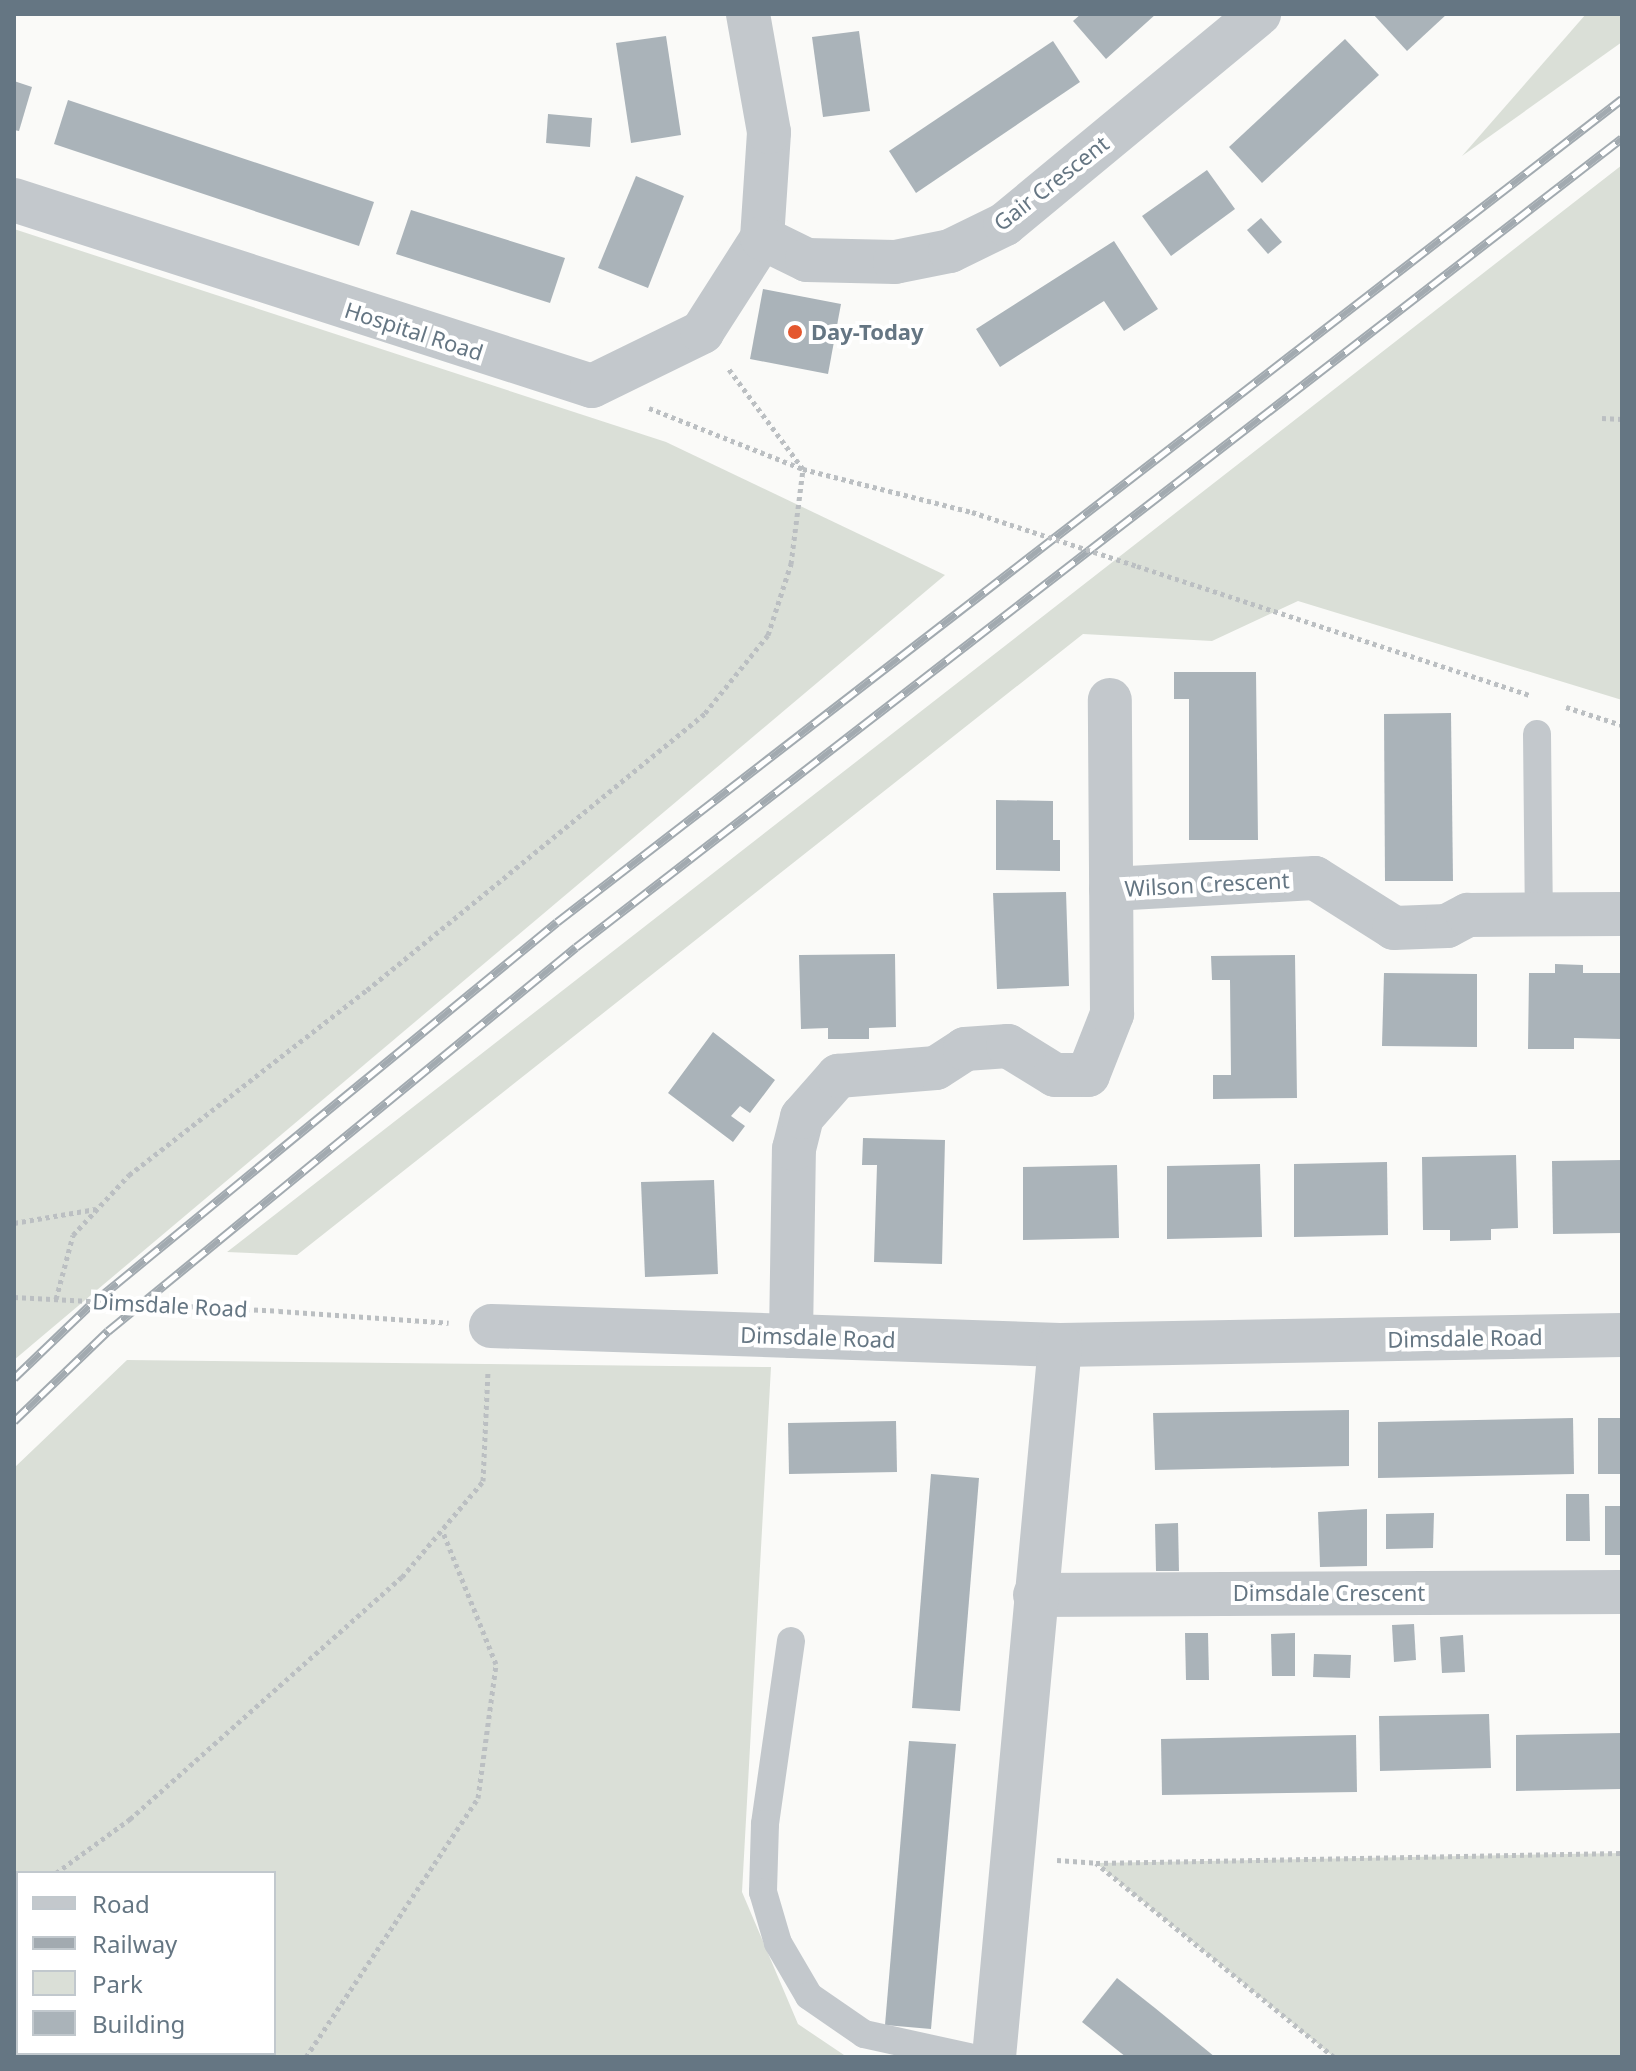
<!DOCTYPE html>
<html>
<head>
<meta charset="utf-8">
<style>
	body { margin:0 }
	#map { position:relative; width:1636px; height:2071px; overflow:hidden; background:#fafaf8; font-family:"Noto Sans",sans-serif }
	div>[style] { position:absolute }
	.green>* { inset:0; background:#dadfd7 }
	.building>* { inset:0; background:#aab3b9 }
	.path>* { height:5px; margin-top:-2.5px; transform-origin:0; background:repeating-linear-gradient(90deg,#bbbfc2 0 4px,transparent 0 8px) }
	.lane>* { height:28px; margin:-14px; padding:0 14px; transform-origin:14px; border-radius:14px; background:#c3c8cc }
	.street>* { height:44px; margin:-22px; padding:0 22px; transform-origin:22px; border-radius:22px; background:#c3c8cc }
	.rail>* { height:9px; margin-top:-4.5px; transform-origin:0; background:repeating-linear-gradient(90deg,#fff 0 18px,#a2aab0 0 36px); box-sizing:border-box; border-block:2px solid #a2aab0 }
	.path-bridge>* { height:5px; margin-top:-2.5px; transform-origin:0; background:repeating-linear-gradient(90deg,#bbbfc2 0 4px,transparent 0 8px) }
	.dots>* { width:22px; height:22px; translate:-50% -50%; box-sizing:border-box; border:4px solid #fff; border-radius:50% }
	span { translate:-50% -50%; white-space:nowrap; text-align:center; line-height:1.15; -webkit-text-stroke:8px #fff; paint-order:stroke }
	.street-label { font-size:22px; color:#657683 }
	.poi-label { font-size:22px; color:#657683; font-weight:700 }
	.left { translate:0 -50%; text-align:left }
	.frame { position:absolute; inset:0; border:16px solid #657683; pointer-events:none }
	.legend { position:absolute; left:16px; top:1871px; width:260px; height:184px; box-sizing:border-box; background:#fff; border:2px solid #c1c8cd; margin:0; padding:10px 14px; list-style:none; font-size:24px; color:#657683 }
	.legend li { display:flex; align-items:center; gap:16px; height:40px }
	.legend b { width:40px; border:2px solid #c1c8cd }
</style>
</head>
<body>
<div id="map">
	<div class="green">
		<i style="clip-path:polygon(1586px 14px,1622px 14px,1622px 42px,1462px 156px)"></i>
		<i style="clip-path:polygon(1622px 165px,1622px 700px,1298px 601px,1212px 641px,1083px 634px,297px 1255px,227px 1252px)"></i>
		<i style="clip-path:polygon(14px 229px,666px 442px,945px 575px,14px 1360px)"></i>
		<i style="clip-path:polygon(evenodd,127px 1360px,771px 1367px,742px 1892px,798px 2024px,847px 2057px,14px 2057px,14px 1468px,127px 1360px,18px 1873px,274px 1873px,274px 2053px,18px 2053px,18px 1873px)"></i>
		<i style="clip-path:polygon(1622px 1853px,1622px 2057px,1334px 2057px,1096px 1863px)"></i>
	</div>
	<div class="building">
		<i style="clip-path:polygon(1081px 14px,1156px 14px,1106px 59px,1073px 21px)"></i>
		<i style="clip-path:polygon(1373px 14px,1447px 14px,1407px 51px)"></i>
		<i style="clip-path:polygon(859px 31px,870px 111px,823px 117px,812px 37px)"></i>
		<i style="clip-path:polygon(666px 36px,681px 135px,631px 143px,616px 43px)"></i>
		<i style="clip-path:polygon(1345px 39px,1379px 75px,1262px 183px,1229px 147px)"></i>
		<i style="clip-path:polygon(1053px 41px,1080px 82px,916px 193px,889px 151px)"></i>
		<i style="clip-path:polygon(14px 81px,32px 87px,19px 131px,14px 130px)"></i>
		<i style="clip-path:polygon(68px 100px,374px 202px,359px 246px,54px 144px)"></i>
		<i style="clip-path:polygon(548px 114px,592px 118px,590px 147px,546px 143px)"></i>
		<i style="clip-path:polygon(1207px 170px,1235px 209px,1171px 256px,1142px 216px)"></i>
		<i style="clip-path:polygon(636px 176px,684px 196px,648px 288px,598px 268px)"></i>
		<i style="clip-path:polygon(411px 210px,565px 258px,550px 303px,396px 254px)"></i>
		<i style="clip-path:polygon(1261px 218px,1282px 242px,1268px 254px,1247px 230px)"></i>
		<i style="clip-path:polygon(1114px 241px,1158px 309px,1124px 331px,1104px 301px,1000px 367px,976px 329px)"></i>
		<i style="clip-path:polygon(763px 289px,841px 304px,828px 374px,750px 359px)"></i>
		<i style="clip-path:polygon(1174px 672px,1256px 672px,1258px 840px,1189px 840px,1189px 699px,1174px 699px)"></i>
		<i style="clip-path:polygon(1451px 713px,1453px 881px,1385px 881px,1384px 714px)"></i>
		<i style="clip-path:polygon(996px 800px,1053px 801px,1053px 840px,1060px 840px,1060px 871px,996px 870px)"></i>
		<i style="clip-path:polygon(1066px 892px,1069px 986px,997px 989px,993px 893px)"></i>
		<i style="clip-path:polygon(895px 954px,896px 1027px,869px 1028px,869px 1039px,828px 1039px,828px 1028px,801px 1029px,799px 955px)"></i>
		<i style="clip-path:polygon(1295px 955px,1297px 1098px,1213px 1099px,1213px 1075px,1231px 1075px,1230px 980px,1212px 980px,1211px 956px)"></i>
		<i style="clip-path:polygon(1555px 964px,1583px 965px,1583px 973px,1622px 973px,1622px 1039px,1574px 1038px,1574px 1049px,1528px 1049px,1529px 973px,1555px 973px)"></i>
		<i style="clip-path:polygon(1384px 973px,1477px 974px,1477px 1047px,1382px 1046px)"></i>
		<i style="clip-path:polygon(713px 1032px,775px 1080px,750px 1113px,740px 1106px,731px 1116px,745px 1126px,733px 1142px,668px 1093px)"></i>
		<i style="clip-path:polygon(863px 1138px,945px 1140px,942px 1264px,874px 1262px,877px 1165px,862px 1165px)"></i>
		<i style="clip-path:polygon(1516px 1155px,1518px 1228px,1491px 1229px,1491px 1240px,1450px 1241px,1450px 1230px,1423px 1230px,1422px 1157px)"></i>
		<i style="clip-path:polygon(1622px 1160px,1622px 1233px,1553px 1234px,1552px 1161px)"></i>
		<i style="clip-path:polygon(1387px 1162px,1388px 1235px,1294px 1237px,1294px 1164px)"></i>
		<i style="clip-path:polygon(1260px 1164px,1262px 1237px,1167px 1239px,1167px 1166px)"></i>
		<i style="clip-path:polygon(1117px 1165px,1119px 1238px,1023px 1240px,1023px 1167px)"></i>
		<i style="clip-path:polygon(714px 1180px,718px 1274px,645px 1277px,641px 1182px)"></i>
		<i style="clip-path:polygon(1349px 1410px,1349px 1466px,1155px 1470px,1153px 1413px)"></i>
		<i style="clip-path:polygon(1573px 1418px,1574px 1474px,1378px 1478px,1378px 1422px)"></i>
		<i style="clip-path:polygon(1598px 1418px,1622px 1418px,1622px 1474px,1598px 1474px)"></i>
		<i style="clip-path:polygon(896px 1421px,897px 1472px,789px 1474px,788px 1423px)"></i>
		<i style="clip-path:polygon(931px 1474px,979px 1478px,960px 1711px,912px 1708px)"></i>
		<i style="clip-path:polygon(1566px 1494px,1589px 1494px,1590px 1541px,1566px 1541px)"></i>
		<i style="clip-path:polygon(1605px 1506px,1622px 1506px,1622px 1555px,1605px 1555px)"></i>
		<i style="clip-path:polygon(1367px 1509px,1367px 1566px,1320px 1567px,1318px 1512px)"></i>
		<i style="clip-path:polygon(1434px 1513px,1433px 1548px,1386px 1549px,1386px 1514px)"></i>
		<i style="clip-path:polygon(1178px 1523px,1179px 1571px,1156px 1571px,1155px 1524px)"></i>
		<i style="clip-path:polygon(1414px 1624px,1416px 1660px,1394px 1662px,1392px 1625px)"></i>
		<i style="clip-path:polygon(1185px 1633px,1208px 1633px,1209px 1680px,1186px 1680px)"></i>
		<i style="clip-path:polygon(1295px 1633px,1295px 1676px,1272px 1676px,1271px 1634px)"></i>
		<i style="clip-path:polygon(1463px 1635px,1465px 1672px,1442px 1673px,1440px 1637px)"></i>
		<i style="clip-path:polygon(1314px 1654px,1351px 1655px,1350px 1678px,1313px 1677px)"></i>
		<i style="clip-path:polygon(1489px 1714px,1491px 1768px,1380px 1771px,1379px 1716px)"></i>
		<i style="clip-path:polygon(1622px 1733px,1622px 1789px,1516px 1791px,1516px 1735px)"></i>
		<i style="clip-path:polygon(1356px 1735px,1357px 1792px,1162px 1795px,1161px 1739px)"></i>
		<i style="clip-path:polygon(909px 1741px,956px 1744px,931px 2029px,885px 2025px)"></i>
		<i style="clip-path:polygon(1117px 1978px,1155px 2008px,1215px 2057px,1126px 2057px,1082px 2022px)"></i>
	</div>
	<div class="path">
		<i style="left:649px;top:408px;width:166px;rotate:21.6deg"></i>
		<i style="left:803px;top:469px;width:174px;rotate:14.3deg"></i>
		<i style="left:1602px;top:418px;width:20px;rotate:3deg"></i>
		<i style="left:1137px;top:566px;width:414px;rotate:18.2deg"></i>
		<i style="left:1566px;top:707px;width:59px;rotate:17.8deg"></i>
		<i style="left:14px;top:1223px;width:83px;rotate:-9.7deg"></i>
		<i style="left:56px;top:1299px;width:66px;rotate:-75.1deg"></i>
		<i style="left:73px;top:1235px;width:82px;rotate:-47deg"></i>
		<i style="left:129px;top:1175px;width:301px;rotate:-37.9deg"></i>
		<i style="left:367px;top:990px;width:437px;rotate:-39.3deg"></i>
		<i style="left:705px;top:713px;width:100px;rotate:-51.1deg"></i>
		<i style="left:768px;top:635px;width:75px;rotate:-72.1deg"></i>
		<i style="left:791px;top:564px;width:96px;rotate:-82.8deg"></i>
		<i style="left:803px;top:469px;width:126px;rotate:-126.6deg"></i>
		<i style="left:279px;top:1311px;width:170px;rotate:4deg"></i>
		<i style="left:1057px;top:1860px;width:39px;rotate:4deg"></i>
		<i style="left:56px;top:1873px;width:92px;rotate:-36.1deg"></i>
		<i style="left:130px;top:1819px;width:364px;rotate:-41.7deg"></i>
		<i style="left:402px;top:1577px;width:126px;rotate:-49.8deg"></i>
		<i style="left:483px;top:1481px;width:110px;rotate:-87.4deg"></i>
		<i style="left:14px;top:1904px;width:5px;rotate:-37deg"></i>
		<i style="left:306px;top:2057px;width:311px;rotate:-56.4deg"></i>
		<i style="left:478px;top:1798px;width:135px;rotate:-82.3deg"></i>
		<i style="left:496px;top:1664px;width:144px;rotate:-111.9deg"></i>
		<i style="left:1334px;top:2057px;width:307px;rotate:-140.8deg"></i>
		<i style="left:1096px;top:1863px;width:526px;rotate:-1.09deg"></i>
	</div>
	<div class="lane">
		<i style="left:1537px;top:734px;width:181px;rotate:89.4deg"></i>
		<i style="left:791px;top:1641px;width:185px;rotate:98.1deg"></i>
		<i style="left:765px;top:1824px;width:68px;rotate:91.7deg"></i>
		<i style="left:763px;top:1892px;width:53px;rotate:73.6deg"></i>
		<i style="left:778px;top:1943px;width:61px;rotate:59.7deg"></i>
		<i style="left:809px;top:1996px;width:67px;rotate:34.6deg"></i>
		<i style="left:864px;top:2034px;width:107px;rotate:12.4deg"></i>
	</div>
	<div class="street">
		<i style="left:14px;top:200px;width:607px;rotate:17.84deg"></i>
		<i style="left:592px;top:386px;width:123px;rotate:-26.1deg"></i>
		<i style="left:702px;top:332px;width:112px;rotate:-57.4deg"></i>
		<i style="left:762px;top:238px;width:106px;rotate:-86.2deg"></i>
		<i style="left:769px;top:132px;width:120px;rotate:-100.1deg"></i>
		<i style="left:762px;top:238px;width:50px;rotate:26.1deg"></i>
		<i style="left:807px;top:260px;width:88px;rotate:1.3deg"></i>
		<i style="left:895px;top:262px;width:56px;rotate:-11.3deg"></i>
		<i style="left:950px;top:251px;width:61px;rotate:-26.1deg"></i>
		<i style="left:1005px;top:224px;width:330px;rotate:-39.6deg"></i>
		<i style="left:1111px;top:889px;width:204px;rotate:-3.1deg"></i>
		<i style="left:1315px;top:878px;width:93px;rotate:32.3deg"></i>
		<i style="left:1394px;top:928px;width:53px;rotate:-2.2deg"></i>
		<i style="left:1447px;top:926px;width:24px;rotate:-28deg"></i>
		<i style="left:1468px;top:915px;width:154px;rotate:-0.4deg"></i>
		<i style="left:491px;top:1326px;width:569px;rotate:1.91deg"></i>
		<i style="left:1060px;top:1345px;width:562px;rotate:-1.02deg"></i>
		<i style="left:791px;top:1336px;width:187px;rotate:-89.1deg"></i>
		<i style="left:794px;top:1149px;width:33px;rotate:-76deg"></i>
		<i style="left:802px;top:1117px;width:55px;rotate:-48.7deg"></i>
		<i style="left:838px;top:1076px;width:98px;rotate:-4.7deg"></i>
		<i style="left:936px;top:1068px;width:35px;rotate:-33deg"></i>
		<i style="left:965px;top:1049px;width:43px;rotate:-4deg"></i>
		<i style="left:1008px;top:1046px;width:55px;rotate:31.7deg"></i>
		<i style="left:1055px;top:1075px;width:33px"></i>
		<i style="left:1088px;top:1075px;width:66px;rotate:-68.5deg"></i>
		<i style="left:1112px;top:1014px;width:314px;rotate:-90.4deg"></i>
		<i style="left:1035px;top:1595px;width:587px;rotate:-0.29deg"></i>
		<i style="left:994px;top:2057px;width:715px;rotate:-84.7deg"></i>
	</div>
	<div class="rail">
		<i style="left:14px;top:1378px;width:104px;rotate:-43.8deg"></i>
		<i style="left:89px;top:1306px;width:605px;rotate:-39.37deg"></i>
		<i style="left:557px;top:922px;width:1346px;rotate:-37.7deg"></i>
		<i style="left:14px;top:1421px;width:130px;rotate:-43.8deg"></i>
		<i style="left:108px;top:1331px;width:605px;rotate:-39.37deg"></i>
		<i style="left:576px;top:947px;width:1322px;rotate:-37.72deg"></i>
	</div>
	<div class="path-bridge">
		<i style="left:972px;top:512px;width:174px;rotate:18.1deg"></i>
		<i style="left:14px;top:1297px;width:265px;rotate:3deg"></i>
	</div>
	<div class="dots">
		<i style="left:795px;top:332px;background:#e4572e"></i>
	</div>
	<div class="street-label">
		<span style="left:1051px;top:183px;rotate:-38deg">Gair Crescent</span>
		<span style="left:414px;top:331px;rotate:18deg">Hospital Road</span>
		<span style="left:1207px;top:884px;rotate:-3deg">Wilson Crescent</span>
		<span style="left:170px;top:1305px;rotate:3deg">Dimsdale Road</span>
		<span style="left:818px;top:1337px;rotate:2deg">Dimsdale Road</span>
		<span style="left:1465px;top:1338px;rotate:-1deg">Dimsdale Road</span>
		<span style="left:1329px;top:1593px">Dimsdale Crescent</span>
	</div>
	<div class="poi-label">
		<span class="left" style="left:811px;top:332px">Day-Today</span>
	</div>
	<div class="frame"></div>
	<ul class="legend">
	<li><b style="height:10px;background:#c3c8cc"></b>Road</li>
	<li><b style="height:10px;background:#a2aab0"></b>Railway</li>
	<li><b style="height:22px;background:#dadfd7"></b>Park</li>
	<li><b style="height:22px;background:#aab3b9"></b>Building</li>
	</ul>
</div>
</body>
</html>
